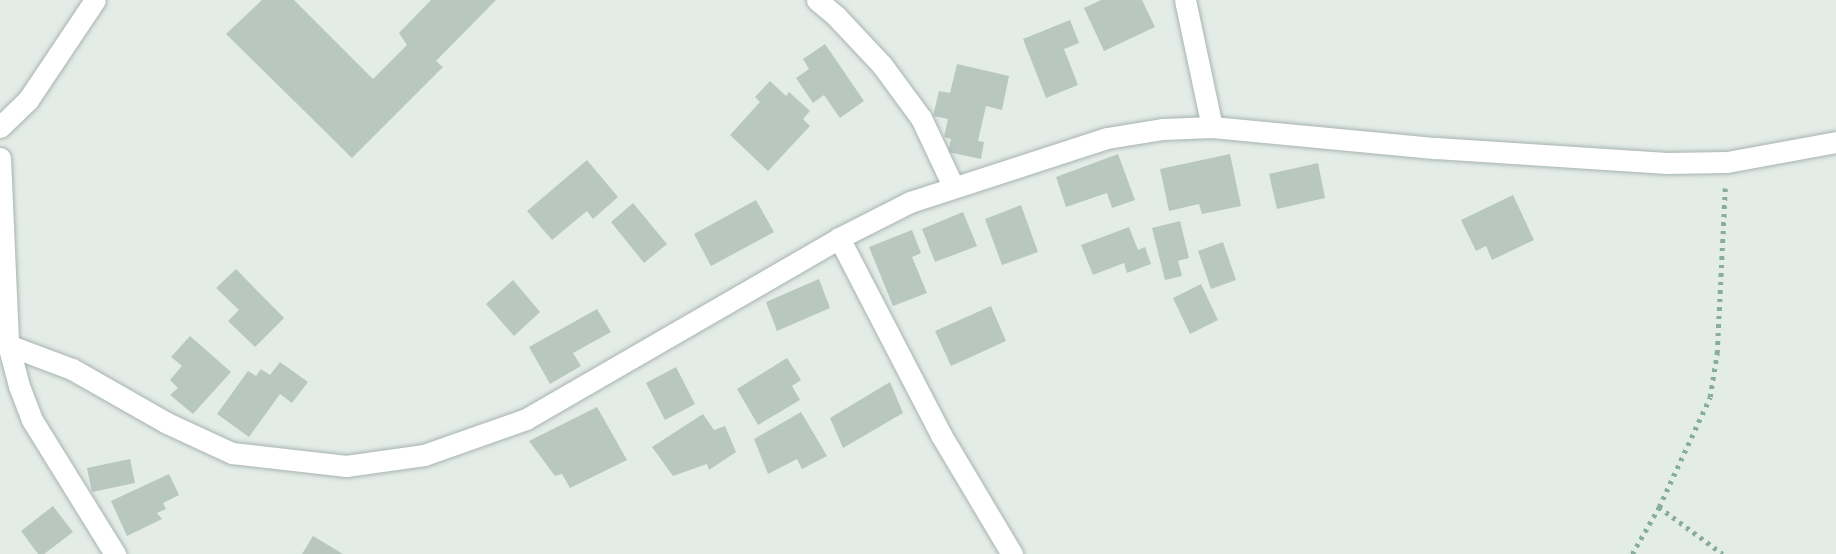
<!DOCTYPE html>
<html>
<head>
<meta charset="utf-8">
<style>
	body { margin:0 }
	#map { position:relative; width:1836px; height:554px; overflow:hidden; background:#e4ece8; font-family:"PT Sans Narrow",sans-serif }
	div>[style] { position:absolute }
	.building>* { inset:0; background:#b9c7c1 }
	.path>* { height:4.5px; margin-top:-2.25px; transform-origin:0; background:repeating-linear-gradient(90deg,#87ad9f 0 3.5px,transparent 0 8.5px) }
	.roads { filter:drop-shadow(0 0 2px #a7b4ae) drop-shadow(0 0 2px #a7b4ae) }
	.minor>* { height:21px; margin:-10.5px; padding:0 10.5px; transform-origin:10.5px; border-radius:10.5px; background:#fff }
	.tertiary>* { height:21px; margin:-10.5px; padding:0 10.5px; transform-origin:10.5px; border-radius:10.5px; background:#fff }
	span { translate:-50% -50%; white-space:nowrap; text-align:center; line-height:1.15; -webkit-text-stroke:5px #f4f9f6; paint-order:stroke }
</style>
</head>
<body>
<div id="map">
	<div class="building">
		<i style="clip-path:polygon(262px 0,294px 0,373px 79px,407px 45px,399px 33px,431px 0,496px 0,436px 61px,443px 67px,352px 158px,226px 34px)"></i>
		<i style="clip-path:polygon(1101px 0,1142px 0,1155px 27px,1104px 51px,1084px 8px)"></i>
		<i style="clip-path:polygon(1070px 20px,1079px 43px,1064px 49px,1078px 85px,1046px 98px,1023px 39px)"></i>
		<i style="clip-path:polygon(825px 44px,864px 101px,840px 118px,824px 95px,813px 103px,796px 78px,809px 69px,803px 59px)"></i>
		<i style="clip-path:polygon(957px 64px,1009px 76px,1002px 110px,986px 106px,978px 141px,984px 142px,981px 159px,948px 152px,951px 139px,944px 137px,948px 119px,933px 116px,939px 91px,950px 93px)"></i>
		<i style="clip-path:polygon(770px 81px,786px 96px,789px 92px,810px 111px,803px 119px,810px 126px,768px 171px,730px 135px,760px 102px,755px 97px)"></i>
		<i style="clip-path:polygon(1118px 154px,1135px 200px,1112px 208px,1107px 193px,1066px 207px,1056px 177px)"></i>
		<i style="clip-path:polygon(1230px 154px,1241px 206px,1202px 214px,1199px 204px,1169px 211px,1160px 169px)"></i>
		<i style="clip-path:polygon(587px 160px,618px 197px,593px 219px,587px 211px,552px 240px,527px 211px)"></i>
		<i style="clip-path:polygon(1318px 163px,1325px 198px,1277px 209px,1269px 174px)"></i>
		<i style="clip-path:polygon(1513px 195px,1534px 240px,1492px 260px,1486px 246px,1476px 251px,1461px 220px)"></i>
		<i style="clip-path:polygon(756px 200px,774px 232px,711px 266px,694px 234px)"></i>
		<i style="clip-path:polygon(633px 203px,667px 244px,644px 263px,611px 222px)"></i>
		<i style="clip-path:polygon(1021px 205px,1038px 252px,1002px 265px,985px 219px)"></i>
		<i style="clip-path:polygon(963px 212px,977px 246px,935px 262px,922px 229px)"></i>
		<i style="clip-path:polygon(1180px 221px,1189px 258px,1178px 261px,1182px 276px,1165px 280px,1152px 228px)"></i>
		<i style="clip-path:polygon(1129px 227px,1138px 250px,1145px 247px,1151px 264px,1127px 273px,1124px 263px,1093px 275px,1081px 245px)"></i>
		<i style="clip-path:polygon(912px 230px,921px 253px,912px 257px,927px 293px,893px 306px,869px 247px)"></i>
		<i style="clip-path:polygon(1223px 242px,1236px 280px,1211px 289px,1198px 251px)"></i>
		<i style="clip-path:polygon(236px 269px,284px 318px,255px 347px,228px 321px,239px 310px,216px 288px)"></i>
		<i style="clip-path:polygon(819px 279px,830px 308px,777px 331px,766px 302px)"></i>
		<i style="clip-path:polygon(513px 280px,540px 312px,514px 336px,486px 304px)"></i>
		<i style="clip-path:polygon(1201px 284px,1218px 320px,1190px 334px,1173px 298px)"></i>
		<i style="clip-path:polygon(991px 306px,1006px 341px,951px 366px,935px 331px)"></i>
		<i style="clip-path:polygon(597px 309px,611px 332px,573px 353px,581px 366px,550px 384px,529px 347px)"></i>
		<i style="clip-path:polygon(190px 336px,231px 372px,193px 414px,170px 395px,178px 388px,170px 380px,182px 366px,171px 357px)"></i>
		<i style="clip-path:polygon(787px 358px,801px 380px,792px 386px,800px 400px,758px 425px,737px 389px)"></i>
		<i style="clip-path:polygon(280px 362px,308px 382px,292px 403px,280px 394px,249px 437px,217px 414px,248px 371px,256px 376px,261px 369px,270px 375px)"></i>
		<i style="clip-path:polygon(676px 367px,695px 404px,665px 420px,646px 383px)"></i>
		<i style="clip-path:polygon(890px 382px,903px 413px,843px 448px,830px 418px)"></i>
		<i style="clip-path:polygon(597px 407px,627px 460px,570px 488px,562px 474px,555px 476px,529px 441px)"></i>
		<i style="clip-path:polygon(801px 412px,827px 456px,802px 469px,797px 459px,768px 474px,754px 439px)"></i>
		<i style="clip-path:polygon(703px 414px,714px 430px,725px 426px,736px 452px,709px 470px,707px 464px,673px 476px,652px 447px)"></i>
		<i style="clip-path:polygon(130px 459px,135px 483px,92px 492px,87px 468px)"></i>
		<i style="clip-path:polygon(169px 474px,179px 495px,163px 503px,166px 509px,157px 513px,162px 519px,127px 536px,111px 501px)"></i>
		<i style="clip-path:polygon(53px 506px,73px 532px,44px 554px,38px 554px,21px 531px)"></i>
		<i style="clip-path:polygon(313px 536px,343px 554px,302px 554px)"></i>
	</div>
	<div class="path">
		<i style="left:1659px;top:507px;width:79px;rotate:36.3deg"></i>
		<i style="left:1632px;top:554px;width:54px;rotate:-60.1deg"></i>
		<i style="left:1659px;top:507px;width:121px;rotate:-65.1deg"></i>
		<i style="left:1710px;top:397px;width:45px;rotate:-81deg"></i>
		<i style="left:1717px;top:353px;width:165px;rotate:-87.2deg"></i>
	</div>
	<div class="roads">
		<div class="minor">
			<i style="left:817px;top:0;width:25px;rotate:40deg"></i>
			<i style="left:836px;top:16px;width:67px;rotate:46.8deg"></i>
			<i style="left:882px;top:65px;width:66px;rotate:53.7deg"></i>
			<i style="left:921px;top:118px;width:75px;rotate:64.8deg"></i>
			<i style="left:1185px;top:0;width:130px;rotate:78deg"></i>
			<i style="left:0;top:127px;width:39px;rotate:-44deg"></i>
			<i style="left:28px;top:100px;width:120px;rotate:-56.2deg"></i>
			<i style="left:839px;top:238px;width:222px;rotate:62.6deg"></i>
			<i style="left:941px;top:435px;width:139px;rotate:59.2deg"></i>
			<i style="left:0;top:342px;width:77px;rotate:20.6deg"></i>
			<i style="left:72px;top:369px;width:109px;rotate:29.6deg"></i>
			<i style="left:167px;top:423px;width:72px;rotate:24.8deg"></i>
			<i style="left:232px;top:453px;width:115px;rotate:6.5deg"></i>
			<i style="left:346px;top:466px;width:79px;rotate:-8deg"></i>
			<i style="left:424px;top:455px;width:108px;rotate:-19.4deg"></i>
			<i style="left:526px;top:419px;width:362px;rotate:-30deg"></i>
			<i style="left:839px;top:238px;width:80px;rotate:-26.9deg"></i>
			<i style="left:910px;top:202px;width:207px;rotate:-18deg"></i>
			<i style="left:1107px;top:138px;width:57px;rotate:-9.1deg"></i>
			<i style="left:1163px;top:129px;width:49px;rotate:-2.3deg"></i>
			<i style="left:1212px;top:127px;width:225px;rotate:5.4deg"></i>
			<i style="left:1436px;top:148px;width:231px;rotate:3.7deg"></i>
			<i style="left:1667px;top:163px;width:60px;rotate:-1deg"></i>
			<i style="left:1727px;top:162px;width:111px;rotate:-10.4deg"></i>
		</div>
		<div class="tertiary">
			<i style="left:0;top:158px;width:186px;rotate:87.5deg"></i>
			<i style="left:8px;top:344px;width:43px;rotate:75.3deg"></i>
			<i style="left:19px;top:386px;width:36px;rotate:69deg"></i>
			<i style="left:32px;top:420px;width:158px;rotate:58.2deg"></i>
		</div>
	</div>
</div>
</body>
</html>
